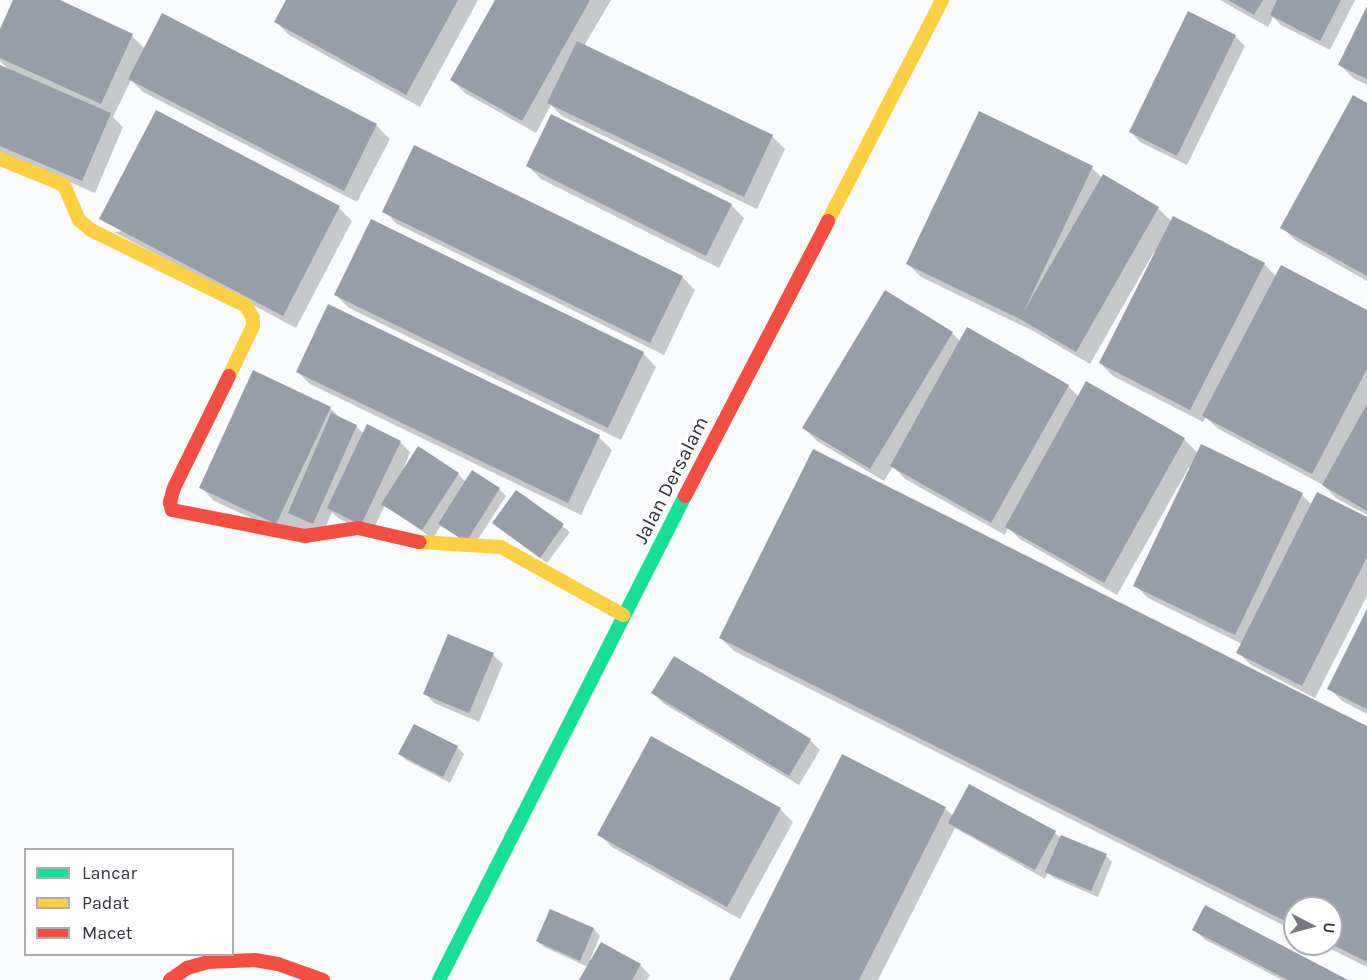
<!DOCTYPE html>
<html>
<head>
<meta charset="utf-8">
<style>
	body { margin:0 }
	#map { position:relative; width:1367px; height:980px; overflow:hidden; background:#f9fbfd; font-family:Karla,sans-serif }
	div>[style] { position:absolute }
	.shadow>* { inset:0; background:#0003 }
	.building>* { inset:0; background:#979ea9 }
	.fast>* { height:14px; margin:-7px; padding:0 7px; transform-origin:7px; border-radius:7px; background:#16e098 }
	.slow>* { height:14px; margin:-7px; padding:0 7px; transform-origin:7px; border-radius:7px; background:#ffcf43 }
	.jam>* { height:14px; margin:-7px; padding:0 7px; transform-origin:7px; border-radius:7px; background:#f24e42 }
	span { translate:-50% -50%; white-space:nowrap; text-align:center; line-height:1.15; -webkit-text-stroke:6px #fff; paint-order:stroke }
	.street-label { font-size:20px; color:#2e3239 }
	.legend { position:absolute; left:24px; top:848px; width:210px; height:108px; box-sizing:border-box; background:#fff; border:2px solid #abadb0; margin:0; padding:8px 10px; list-style:none; font-size:18px; color:#2e3239 }
	.legend li { display:flex; align-items:center; gap:12px; height:30px }
	.legend b { width:30px; border:2px solid #abadb0 }
	.north { position:absolute; left:1283px; top:896px; width:60px; height:60px; box-sizing:border-box; background:#fff; border:2px solid #abadb0; border-radius:50%; rotate:96deg; font-size:16px; font-weight:700; line-height:24px; text-align:center; color:#2e3239 }
	.north::after { content:''; display:block; margin:auto; width:21px; height:27px; background:#75787e; clip-path:polygon(50% 0,100% 100%,50% 72%,0 100%) }
</style>
</head>
<body>
<div id="map">
	<div class="shadow">
		<i style="clip-path:polygon(15px 0,56px 0,132px 36px,145px 49px,162px 15px,377px 126px,390px 139px,357px 202px,143px 92px,131px 80px,113px 117px,123px 127px,95px 193px,0 152px,0 66px,9px 70px,0 61px,0 32px)"></i>
		<i style="clip-path:polygon(288px 0,478px 0,420px 107px,289px 35px,276px 22px)"></i>
		<i style="clip-path:polygon(496px 0,611px 0,584px 46px,772px 136px,785px 149px,757px 209px,562px 116px,551px 105px,536px 133px,465px 93px,452px 80px)"></i>
		<i style="clip-path:polygon(1220px 0,1355px 0,1330px 50px,1281px 25px,1273px 17px,1268px 27px)"></i>
		<i style="clip-path:polygon(1367px 9px,1367px 85px,1353px 78px,1340px 65px)"></i>
		<i style="clip-path:polygon(1235px 36px,1245px 46px,1187px 165px,1140px 142px,1131px 132px)"></i>
		<i style="clip-path:polygon(1367px 105px,1367px 281px,1295px 240px,1282px 227px)"></i>
		<i style="clip-path:polygon(979px 113px,1092px 168px,1102px 178px,1158px 208px,1172px 222px,1264px 264px,1277px 277px,1367px 312px,1367px 515px,1336px 498px,1323px 485px,1217px 428px,1206px 417px,1203px 422px,1113px 376px,1100px 363px,1156px 253px,1154px 252px,1090px 364px,1035px 332px,921px 277px,908px 264px)"></i>
		<i style="clip-path:polygon(528px 166px,731px 205px,744px 218px,719px 268px,541px 179px)"></i>
		<i style="clip-path:polygon(339px 208px,352px 221px,296px 328px,114px 232px)"></i>
		<i style="clip-path:polygon(384px 211px,682px 277px,695px 290px,664px 355px,397px 224px)"></i>
		<i style="clip-path:polygon(371px 221px,643px 353px,656px 367px,621px 440px,349px 308px,336px 295px)"></i>
		<i style="clip-path:polygon(952px 333px,961px 342px,1068px 386px,1079px 397px,1184px 439px,1198px 453px,1302px 495px,1312px 505px,1367px 519px,1367px 596px,1315px 698px,1251px 665px,1238px 652px,1242px 644px,1148px 598px,1135px 585px,1191px 468px,1189px 467px,1117px 595px,1020px 539px,1008px 528px,1005px 535px,905px 479px,893px 466px,884px 481px,817px 441px,804px 428px)"></i>
		<i style="clip-path:polygon(297px 371px,599px 437px,612px 450px,581px 515px,310px 384px)"></i>
		<i style="clip-path:polygon(330px 408px,343px 420px,356px 426px,364px 434px,400px 442px,410px 452px,401px 475px,458px 474px,466px 482px,472px 472px,499px 489px,506px 496px,473px 547px,441px 525px,433px 539px,385px 505px,371px 534px,338px 518px,332px 512px,323px 533px,290px 536px,214px 501px,201px 487px)"></i>
		<i style="clip-path:polygon(516px 492px,570px 532px,547px 563px,494px 523px)"></i>
		<i style="clip-path:polygon(1367px 612px,1367px 714px,1342px 701px,1329px 688px)"></i>
		<i style="clip-path:polygon(721px 638px,1367px 728px,1367px 967px,1321px 944px,1331px 944px,1331px 908px,1295px 908px,1295px 931px,734px 651px)"></i>
		<i style="clip-path:polygon(493px 655px,503px 664px,479px 722px,434px 703px,425px 693px)"></i>
		<i style="clip-path:polygon(674px 658px,810px 740px,820px 750px,799px 785px,663px 703px,653px 693px)"></i>
		<i style="clip-path:polygon(414px 726px,458px 748px,464px 754px,450px 783px,406px 760px,400px 754px)"></i>
		<i style="clip-path:polygon(970px 786px,1055px 833px,1061px 838px,1106px 856px,1112px 862px,1098px 897px,1054px 878px,1048px 873px,1045px 879px,955px 828px,878px 980px,730px 980px,945px 808px,953px 816px)"></i>
		<i style="clip-path:polygon(780px 809px,793px 822px,740px 919px,612px 847px,599px 834px)"></i>
		<i style="clip-path:polygon(551px 911px,594px 929px,600px 936px,590px 960px,640px 965px,650px 975px,647px 980px,581px 980px,588px 967px,544px 947px,537px 941px)"></i>
		<i style="clip-path:polygon(1194px 929px,1344px 980px,1282px 980px,1204px 939px)"></i>
	</div>
	<div class="building">
		<i style="clip-path:polygon(13px 0,60px 0,133px 34px,101px 104px,0 58px,0 29px)"></i>
		<i style="clip-path:polygon(286px 0,458px 0,406px 95px,274px 22px)"></i>
		<i style="clip-path:polygon(495px 0,590px 0,522px 121px,450px 80px)"></i>
		<i style="clip-path:polygon(1228px 0,1263px 0,1254px 15px)"></i>
		<i style="clip-path:polygon(1277px 0,1341px 0,1320px 41px,1270px 15px)"></i>
		<i style="clip-path:polygon(1367px 6px,1367px 79px,1338px 65px)"></i>
		<i style="clip-path:polygon(1188px 11px,1236px 35px,1177px 156px,1129px 132px)"></i>
		<i style="clip-path:polygon(162px 13px,377px 124px,344px 191px,128px 79px)"></i>
		<i style="clip-path:polygon(577px 41px,773px 135px,744px 197px,547px 103px)"></i>
		<i style="clip-path:polygon(0 65px,111px 113px,82px 181px,0 146px)"></i>
		<i style="clip-path:polygon(1353px 95px,1367px 103px,1367px 276px,1280px 228px)"></i>
		<i style="clip-path:polygon(156px 110px,340px 206px,283px 316px,99px 219px)"></i>
		<i style="clip-path:polygon(979px 111px,1093px 166px,1023px 313px,1103px 174px,1159px 207px,1076px 352px,1020px 319px,906px 264px)"></i>
		<i style="clip-path:polygon(551px 114px,732px 204px,706px 256px,526px 166px)"></i>
		<i style="clip-path:polygon(414px 145px,683px 276px,650px 343px,382px 212px)"></i>
		<i style="clip-path:polygon(1173px 216px,1265px 263px,1190px 410px,1099px 363px)"></i>
		<i style="clip-path:polygon(371px 219px,644px 352px,608px 428px,334px 295px)"></i>
		<i style="clip-path:polygon(1281px 265px,1367px 310px,1367px 369px,1312px 474px,1202px 416px)"></i>
		<i style="clip-path:polygon(885px 290px,953px 332px,870px 469px,802px 428px)"></i>
		<i style="clip-path:polygon(328px 304px,600px 435px,568px 503px,296px 372px)"></i>
		<i style="clip-path:polygon(967px 327px,1069px 385px,991px 523px,890px 466px)"></i>
		<i style="clip-path:polygon(253px 370px,331px 407px,276px 524px,199px 488px)"></i>
		<i style="clip-path:polygon(1086px 381px,1185px 438px,1104px 583px,1005px 527px)"></i>
		<i style="clip-path:polygon(1367px 404px,1367px 511px,1322px 485px)"></i>
		<i style="clip-path:polygon(331px 413px,357px 425px,313px 524px,288px 513px)"></i>
		<i style="clip-path:polygon(367px 424px,401px 441px,361px 525px,327px 508px)"></i>
		<i style="clip-path:polygon(1201px 444px,1303px 493px,1235px 635px,1133px 586px)"></i>
		<i style="clip-path:polygon(418px 446px,459px 473px,422px 530px,381px 504px)"></i>
		<i style="clip-path:polygon(813px 449px,1367px 726px,1367px 962px,1331px 944px,1331px 908px,1295px 908px,1295px 926px,719px 638px)"></i>
		<i style="clip-path:polygon(472px 470px,500px 488px,466px 542px,438px 524px)"></i>
		<i style="clip-path:polygon(516px 490px,564px 524px,540px 558px,492px 523px)"></i>
		<i style="clip-path:polygon(1317px 492px,1367px 517px,1367px 557px,1302px 686px,1236px 653px)"></i>
		<i style="clip-path:polygon(1367px 609px,1367px 709px,1327px 689px)"></i>
		<i style="clip-path:polygon(448px 634px,494px 653px,469px 713px,423px 694px)"></i>
		<i style="clip-path:polygon(674px 656px,811px 739px,789px 776px,651px 693px)"></i>
		<i style="clip-path:polygon(414px 724px,458px 746px,443px 777px,398px 754px)"></i>
		<i style="clip-path:polygon(651px 736px,781px 808px,727px 907px,597px 835px)"></i>
		<i style="clip-path:polygon(842px 754px,946px 807px,859px 980px,729px 980px)"></i>
		<i style="clip-path:polygon(969px 784px,1056px 831px,1035px 870px,948px 823px)"></i>
		<i style="clip-path:polygon(1061px 835px,1107px 854px,1091px 891px,1045px 872px)"></i>
		<i style="clip-path:polygon(1205px 905px,1348px 980px,1288px 980px,1192px 930px)"></i>
		<i style="clip-path:polygon(550px 909px,594px 928px,580px 961px,536px 941px)"></i>
		<i style="clip-path:polygon(601px 942px,641px 964px,632px 980px,579px 980px)"></i>
	</div>
	<div class="fast">
		<i style="left:439px;top:980px;width:543px;rotate:-63.06deg"></i>
	</div>
	<div class="slow">
		<i style="left:0;top:159px;width:69px;rotate:22.1deg"></i>
		<i style="left:64px;top:185px;width:38px;rotate:67deg"></i>
		<i style="left:79px;top:220px;width:16px;rotate:40deg"></i>
		<i style="left:91px;top:230px;width:173px;rotate:26.1deg"></i>
		<i style="left:246px;top:306px;width:14px;rotate:60deg"></i>
		<i style="left:253px;top:318px;width:8px;rotate:90deg"></i>
		<i style="left:253px;top:326px;width:55px;rotate:115.6deg"></i>
		<i style="left:828px;top:221px;width:249px;rotate:-62.7deg"></i>
		<i style="left:419px;top:542px;width:82px;rotate:3.5deg"></i>
		<i style="left:501px;top:547px;width:140px;rotate:29.1deg"></i>
	</div>
	<div class="jam">
		<i style="left:229px;top:376px;width:125px;rotate:116.2deg"></i>
		<i style="left:174px;top:488px;width:15px;rotate:106deg"></i>
		<i style="left:170px;top:502px;width:8px;rotate:76deg"></i>
		<i style="left:172px;top:510px;width:136px;rotate:11.1deg"></i>
		<i style="left:305px;top:536px;width:54px;rotate:-8.6deg"></i>
		<i style="left:358px;top:528px;width:63px;rotate:12.9deg"></i>
		<i style="left:685px;top:496px;width:310px;rotate:-62.5deg"></i>
		<i style="left:170px;top:980px;width:21px;rotate:-35deg"></i>
		<i style="left:187px;top:968px;width:22px;rotate:-16deg"></i>
		<i style="left:208px;top:962px;width:47px;rotate:-2.4deg"></i>
		<i style="left:255px;top:960px;width:23px;rotate:10deg"></i>
		<i style="left:278px;top:964px;width:48px;rotate:19.6deg"></i>
	</div>
	<div class="street-label">
		<span style="left:671px;top:480px;rotate:-63deg">Jalan Dersalam</span>
	</div>
	<ul class="legend">
	<li><b style="height:8px;background:#16e098"></b>Lancar</li>
	<li><b style="height:8px;background:#ffcf43"></b>Padat</li>
	<li><b style="height:8px;background:#f24e42"></b>Macet</li>
	</ul>
	<div class="north">U</div>
</div>
</body>
</html>
